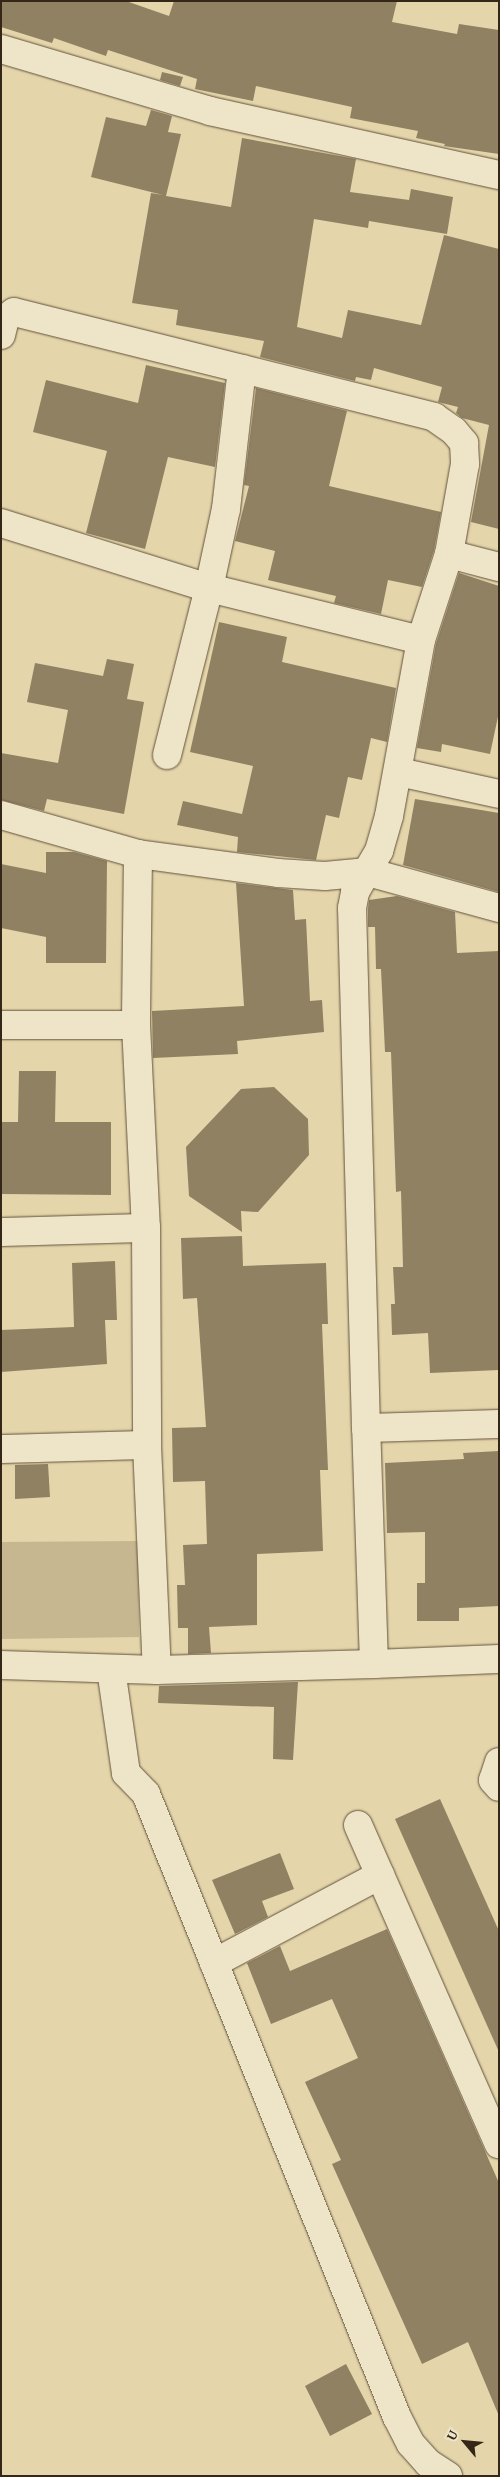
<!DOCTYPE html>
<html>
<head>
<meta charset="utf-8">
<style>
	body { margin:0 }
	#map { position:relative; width:500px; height:2477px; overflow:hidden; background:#e5d5aa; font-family:"Gentium Book Plus",serif }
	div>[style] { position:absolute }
	.green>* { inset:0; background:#c7b791 }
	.building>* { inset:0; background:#908163 }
	.roads { filter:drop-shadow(0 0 1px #60523c) drop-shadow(0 0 1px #60523c) }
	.minor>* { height:28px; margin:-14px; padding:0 14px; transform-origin:14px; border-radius:14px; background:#eee4c8 }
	span { translate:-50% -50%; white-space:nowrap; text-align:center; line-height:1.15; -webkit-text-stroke:5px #eee4c8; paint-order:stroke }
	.frame { position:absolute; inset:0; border:2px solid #342717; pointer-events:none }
	.north { position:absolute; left:440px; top:2417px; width:50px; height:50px; -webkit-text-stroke:4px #eee4c8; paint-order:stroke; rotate:298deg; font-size:14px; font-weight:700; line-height:20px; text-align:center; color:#342717 }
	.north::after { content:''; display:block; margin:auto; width:18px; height:22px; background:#342717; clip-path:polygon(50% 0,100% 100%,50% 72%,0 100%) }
</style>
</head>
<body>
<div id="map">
	<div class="green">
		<i style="clip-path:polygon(138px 1541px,139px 1637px,2px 1639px,1px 1542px)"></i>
	</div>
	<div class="building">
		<i style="clip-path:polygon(1px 1px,126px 1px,169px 16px,174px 1px,397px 1px,392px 22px,457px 34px,459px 24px,499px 30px,499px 154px,444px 146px,445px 144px,416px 138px,418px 131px,350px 118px,352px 107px,256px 86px,253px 101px,195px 89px,197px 79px,108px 50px,106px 56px,54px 38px,52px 43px,1px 27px)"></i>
		<i style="clip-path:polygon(162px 72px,183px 77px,180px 86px,160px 80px)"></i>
		<i style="clip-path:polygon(151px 110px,172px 116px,168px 132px,181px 134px,166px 196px,231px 207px,242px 138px,356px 159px,350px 192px,409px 200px,411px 189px,453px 197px,447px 234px,369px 221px,368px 228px,314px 219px,297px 327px,342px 338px,348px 310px,421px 325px,444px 235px,499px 249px,499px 529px,471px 522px,489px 425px,462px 418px,456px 413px,458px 407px,438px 402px,442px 387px,374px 368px,371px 380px,356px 377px,355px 381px,260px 357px,264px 341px,176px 325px,178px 310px,132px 303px,151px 193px,163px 195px,91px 177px,106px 117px,146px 126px)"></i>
		<i style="clip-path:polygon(146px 365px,225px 383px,215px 467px,168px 457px,145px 549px,86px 533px,107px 451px,33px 432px,46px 380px,138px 403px)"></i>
		<i style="clip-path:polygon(256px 388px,347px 411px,329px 486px,441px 512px,434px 550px,422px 587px,388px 580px,381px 614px,334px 603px,336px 596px,268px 580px,275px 551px,235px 541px,249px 486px,244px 485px)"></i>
		<i style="clip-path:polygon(459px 573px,499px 586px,499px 712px,490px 754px,442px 744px,441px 752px,417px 748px,436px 644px)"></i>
		<i style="clip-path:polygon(219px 622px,287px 637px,282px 662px,396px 688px,387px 742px,371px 738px,362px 780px,348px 777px,339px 818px,326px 815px,316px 860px,237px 852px,238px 837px,177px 825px,183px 801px,242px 814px,253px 766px,190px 752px)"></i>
		<i style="clip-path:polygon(107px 659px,134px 664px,127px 699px,144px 702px,124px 814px,47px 799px,44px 811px,1px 800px,1px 753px,58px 763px,68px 710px,27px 702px,35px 663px,103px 676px)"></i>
		<i style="clip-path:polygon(415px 799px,499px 813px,499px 892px,403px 865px)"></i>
		<i style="clip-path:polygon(46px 852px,74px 852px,107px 861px,106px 963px,46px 963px,46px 937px,1px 928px,1px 864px,46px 873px)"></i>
		<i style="clip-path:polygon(236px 883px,293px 890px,295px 920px,306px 919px,310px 1001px,322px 1000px,324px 1032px,237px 1041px,238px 1054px,153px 1058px,152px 1011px,244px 1006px)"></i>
		<i style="clip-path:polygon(397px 896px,455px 912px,457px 953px,499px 951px,499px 1370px,430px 1373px,428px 1333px,392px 1335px,391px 1304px,395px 1304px,393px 1267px,403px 1267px,401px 1191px,396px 1192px,391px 1052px,385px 1052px,381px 969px,376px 969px,375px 927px,368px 927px,368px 909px,369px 900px)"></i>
		<i style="clip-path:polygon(19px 1071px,56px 1071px,55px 1122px,111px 1122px,111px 1195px,1px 1194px,1px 1122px,18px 1122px)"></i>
		<i style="clip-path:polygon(274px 1087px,308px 1119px,309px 1155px,258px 1212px,241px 1211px,242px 1232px,189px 1196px,186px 1147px,241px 1089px)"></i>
		<i style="clip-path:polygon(242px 1236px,243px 1266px,326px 1263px,328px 1324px,322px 1324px,328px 1470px,320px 1470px,323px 1551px,257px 1554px,257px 1625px,209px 1627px,211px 1653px,188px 1654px,188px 1628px,178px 1628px,177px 1585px,185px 1585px,183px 1545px,207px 1544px,205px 1481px,173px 1482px,172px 1428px,206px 1427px,197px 1298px,183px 1299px,181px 1238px)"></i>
		<i style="clip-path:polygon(115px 1261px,117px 1320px,105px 1320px,107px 1364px,1px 1372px,1px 1330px,74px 1327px,72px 1263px)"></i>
		<i style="clip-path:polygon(499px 1451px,499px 1606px,459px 1608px,459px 1621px,417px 1621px,417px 1583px,425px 1583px,425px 1532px,387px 1533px,385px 1463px,464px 1459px,463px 1453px)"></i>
		<i style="clip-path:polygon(48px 1464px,50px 1497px,15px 1499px,15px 1465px)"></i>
		<i style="clip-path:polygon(298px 1682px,293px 1760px,273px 1759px,274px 1707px,158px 1703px,159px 1686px)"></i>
		<i style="clip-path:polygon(440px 1799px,499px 1931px,499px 2052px,395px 1819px)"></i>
		<i style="clip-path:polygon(280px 1853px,294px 1889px,262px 1901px,268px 1917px,235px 1934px,212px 1880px)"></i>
		<i style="clip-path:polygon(387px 1929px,499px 2183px,499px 2416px,468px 2342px,422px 2364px,332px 2164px,341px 2160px,305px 2082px,358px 2058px,332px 1999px,271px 2024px,247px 1963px,280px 1946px,290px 1971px)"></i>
		<i style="clip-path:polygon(346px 2364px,372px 2414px,330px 2436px,305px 2386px)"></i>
	</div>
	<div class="roads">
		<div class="minor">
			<i style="left:1px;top:49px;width:218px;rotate:16.5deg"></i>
			<i style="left:210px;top:111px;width:296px;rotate:12.5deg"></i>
			<i style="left:1px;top:335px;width:16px;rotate:-76deg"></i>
			<i style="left:5px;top:319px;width:11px;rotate:-38deg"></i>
			<i style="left:14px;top:312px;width:433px;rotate:14deg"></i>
			<i style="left:434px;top:417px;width:24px;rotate:35deg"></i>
			<i style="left:454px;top:431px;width:16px;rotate:50deg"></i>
			<i style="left:464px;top:443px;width:21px;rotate:87deg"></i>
			<i style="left:465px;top:464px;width:91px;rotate:100.1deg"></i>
			<i style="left:449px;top:554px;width:52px;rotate:14.6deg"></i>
			<i style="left:1px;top:523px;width:218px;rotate:17.4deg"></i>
			<i style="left:209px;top:588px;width:81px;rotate:-77.9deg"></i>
			<i style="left:226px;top:509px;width:141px;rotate:-83.5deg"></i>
			<i style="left:167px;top:755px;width:172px;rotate:-75.9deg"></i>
			<i style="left:209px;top:588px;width:218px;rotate:13.8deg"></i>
			<i style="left:399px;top:772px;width:102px;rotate:12.4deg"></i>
			<i style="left:1px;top:815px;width:142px;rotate:15.9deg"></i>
			<i style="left:138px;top:854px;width:171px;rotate:90.7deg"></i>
			<i style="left:136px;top:1025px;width:203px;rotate:87.2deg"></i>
			<i style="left:146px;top:1228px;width:217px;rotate:89.7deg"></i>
			<i style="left:147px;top:1445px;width:225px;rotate:87.5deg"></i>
			<i style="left:138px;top:854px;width:141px;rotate:7.7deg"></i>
			<i style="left:278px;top:873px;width:47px;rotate:3.7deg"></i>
			<i style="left:325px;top:876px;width:43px;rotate:-5.3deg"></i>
			<i style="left:368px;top:872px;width:136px;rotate:15.4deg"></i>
			<i style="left:1px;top:1025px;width:135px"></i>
			<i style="left:1px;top:1232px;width:145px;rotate:-1.6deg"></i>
			<i style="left:366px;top:1428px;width:520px;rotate:-91.54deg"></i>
			<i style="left:352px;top:908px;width:16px;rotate:-79deg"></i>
			<i style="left:355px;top:892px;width:48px;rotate:-59.7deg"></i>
			<i style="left:379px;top:851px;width:36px;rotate:-74deg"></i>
			<i style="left:389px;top:816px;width:179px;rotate:-79.7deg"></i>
			<i style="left:421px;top:640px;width:90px;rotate:-72deg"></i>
			<i style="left:1px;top:1449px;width:146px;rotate:-1.6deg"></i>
			<i style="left:374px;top:1664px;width:125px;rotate:-2.3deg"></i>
			<i style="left:1px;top:1665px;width:156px;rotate:1.8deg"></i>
			<i style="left:157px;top:1670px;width:217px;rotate:-1.6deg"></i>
			<i style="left:374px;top:1664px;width:236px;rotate:-91.9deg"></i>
			<i style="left:366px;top:1428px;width:133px;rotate:-1.7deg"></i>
			<i style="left:111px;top:1669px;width:105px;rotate:81.8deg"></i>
			<i style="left:126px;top:1773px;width:29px;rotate:46deg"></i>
			<i style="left:146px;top:1794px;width:672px;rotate:68.06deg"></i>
			<i style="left:397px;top:2417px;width:30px;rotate:63deg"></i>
			<i style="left:411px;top:2444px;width:25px;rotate:48deg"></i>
			<i style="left:428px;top:2463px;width:24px;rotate:33deg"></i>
			<i style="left:499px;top:1762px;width:19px;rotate:108deg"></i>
			<i style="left:493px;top:1780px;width:9px;rotate:49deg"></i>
			<i style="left:358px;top:1825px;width:349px;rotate:66.2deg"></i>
			<i style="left:214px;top:1963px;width:188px;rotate:-27.9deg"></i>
		</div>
	</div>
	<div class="frame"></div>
	<div class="north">U</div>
</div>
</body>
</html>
